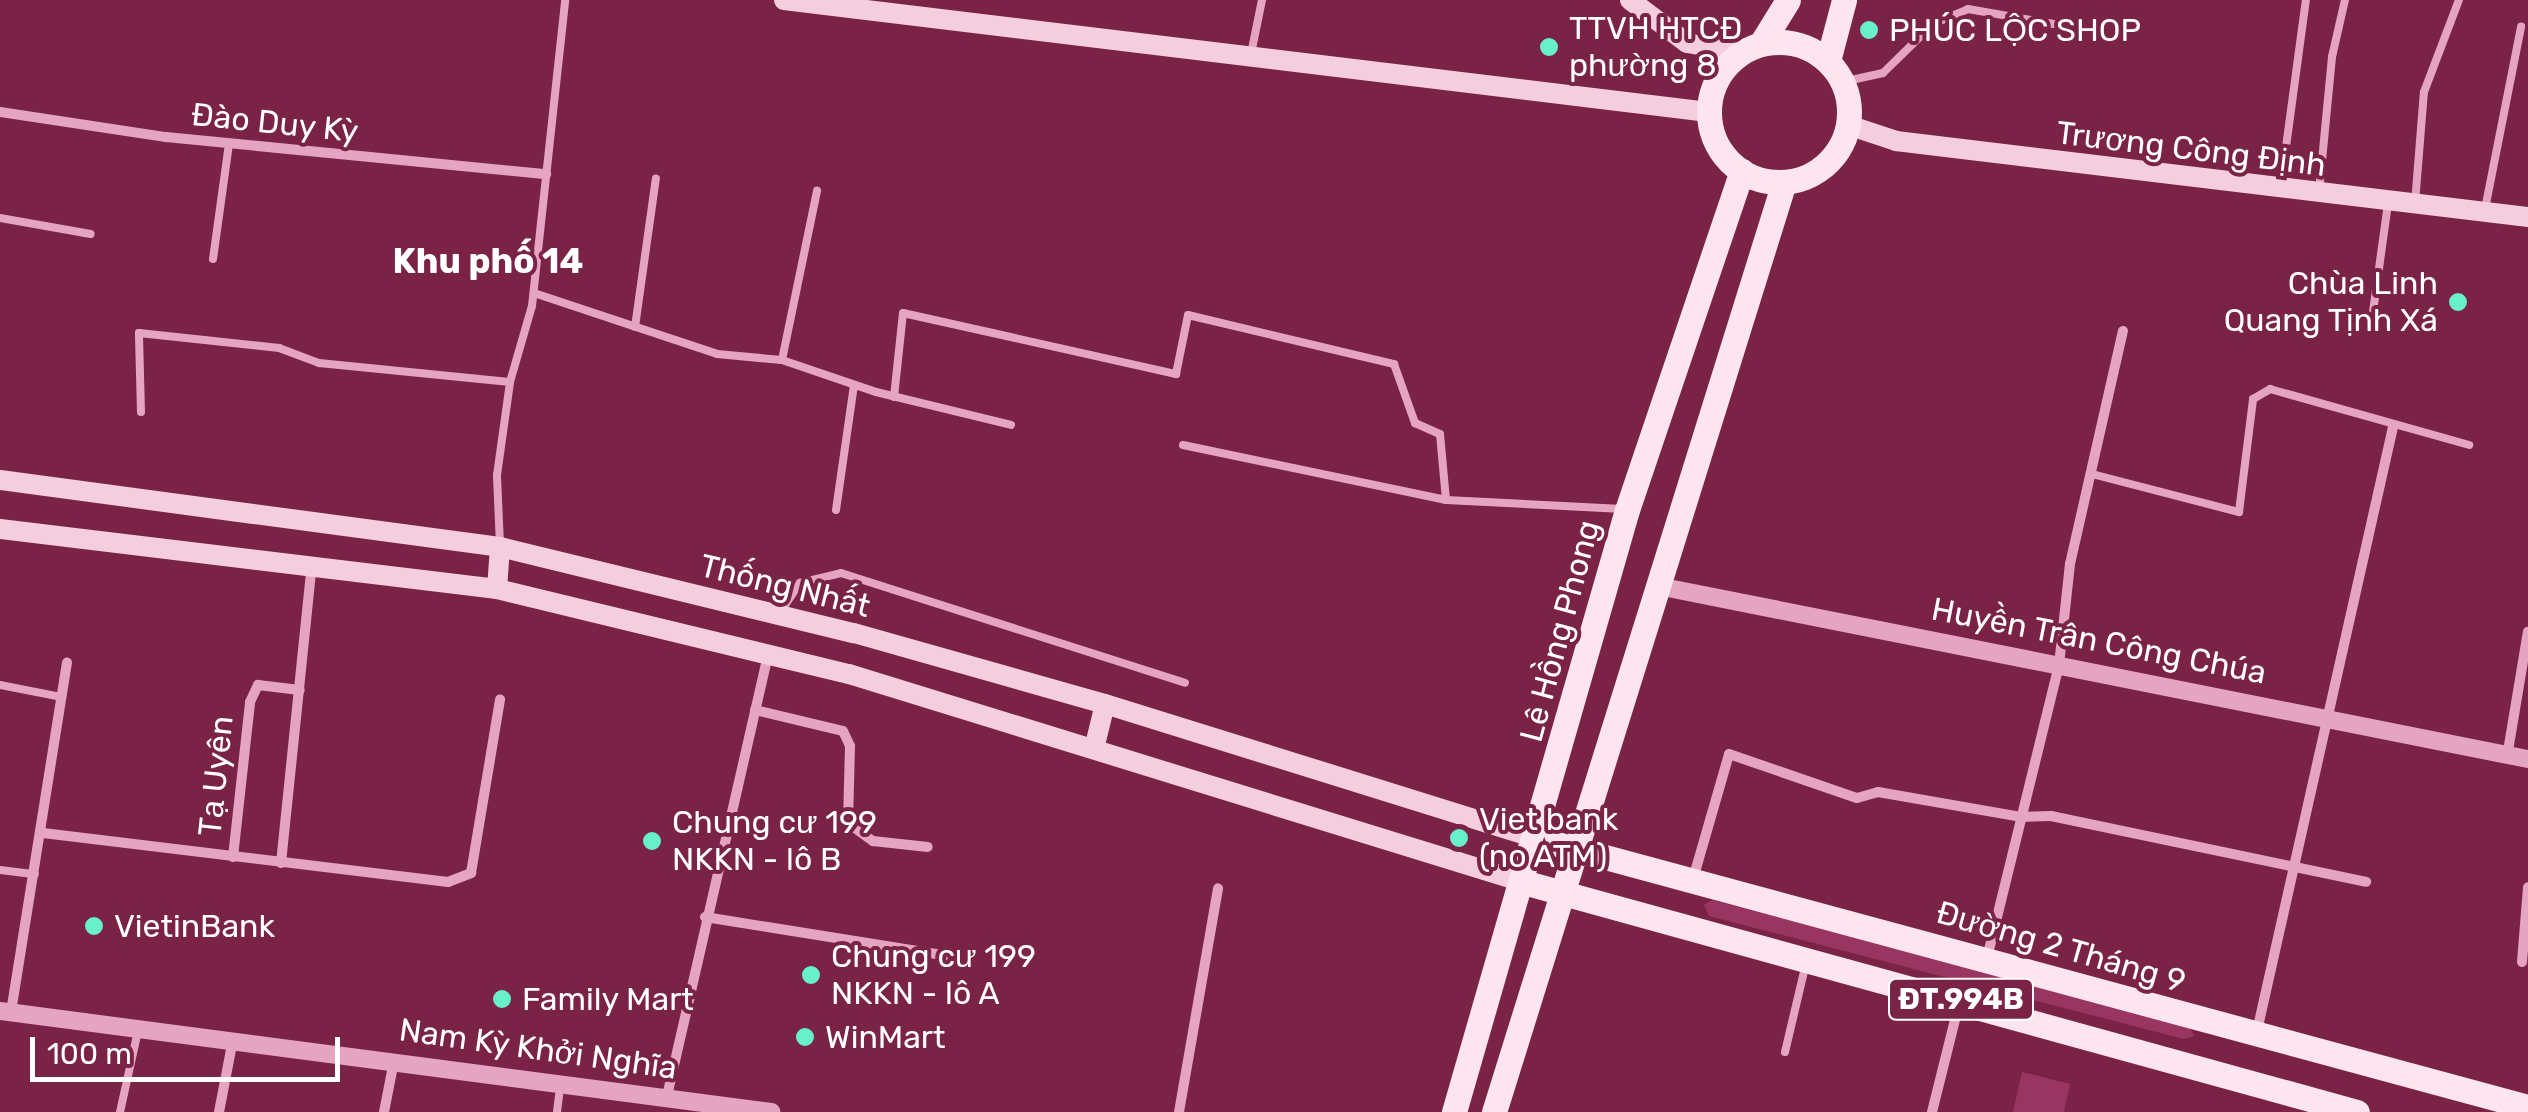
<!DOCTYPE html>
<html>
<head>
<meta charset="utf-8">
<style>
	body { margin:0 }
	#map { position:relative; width:2528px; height:1112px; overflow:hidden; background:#7a2347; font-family:Rubik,sans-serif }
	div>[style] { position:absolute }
	.green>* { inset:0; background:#983661 }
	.service>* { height:8px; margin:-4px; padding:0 4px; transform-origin:4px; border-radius:4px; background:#e5a5c1 }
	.minor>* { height:10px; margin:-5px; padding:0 5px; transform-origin:5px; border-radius:5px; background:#e5a5c1 }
	.tertiary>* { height:18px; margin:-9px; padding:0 9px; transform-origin:9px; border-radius:9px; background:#e5a5c1 }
	.secondary>* { height:20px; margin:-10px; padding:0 10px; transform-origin:10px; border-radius:10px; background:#f4cede }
	.primary>* { height:25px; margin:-12.5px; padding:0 12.5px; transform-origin:12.5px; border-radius:12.5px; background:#fce5ee }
	.primary>.ring { margin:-12.5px; padding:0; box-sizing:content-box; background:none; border:25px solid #fce5ee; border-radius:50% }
	.dots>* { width:28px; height:28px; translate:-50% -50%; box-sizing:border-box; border:5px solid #7a2347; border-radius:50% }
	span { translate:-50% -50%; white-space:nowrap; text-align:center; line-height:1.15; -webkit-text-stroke:8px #7a2347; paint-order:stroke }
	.shield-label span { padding:2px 8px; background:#7a2347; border:2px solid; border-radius:8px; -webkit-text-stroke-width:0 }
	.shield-label { font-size:30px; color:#fff; font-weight:700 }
	.poi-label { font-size:32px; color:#fff }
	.left { translate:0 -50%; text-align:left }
	.right { translate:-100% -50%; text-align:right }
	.street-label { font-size:32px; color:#fff }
	.neighbourhood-label { font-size:35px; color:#fff; font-weight:700 }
	.scale { position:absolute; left:30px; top:1037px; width:310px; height:45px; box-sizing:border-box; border:5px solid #fff; border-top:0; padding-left:12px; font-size:30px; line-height:35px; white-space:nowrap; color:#fff; -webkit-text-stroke:8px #7a2347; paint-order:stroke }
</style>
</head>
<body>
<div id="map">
	<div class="green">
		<i style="clip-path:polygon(1712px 900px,2188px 1024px,2194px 1036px,2184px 1039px,1709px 916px,1704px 905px)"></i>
		<i style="clip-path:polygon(2022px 1072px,2070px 1084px,2064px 1112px,2013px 1112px)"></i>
	</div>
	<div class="service">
		<i style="left:1251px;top:54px;width:55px;rotate:-78.5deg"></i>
		<i style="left:1842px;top:82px;width:42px;rotate:-12.4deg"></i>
		<i style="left:1883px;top:73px;width:70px;rotate:-44.4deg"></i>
		<i style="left:1933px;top:24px;width:38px;rotate:-23deg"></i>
		<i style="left:1968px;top:9px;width:87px;rotate:9.9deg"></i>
		<i style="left:2281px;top:184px;width:186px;rotate:-82.3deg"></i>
		<i style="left:2319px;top:192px;width:136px;rotate:-84.5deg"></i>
		<i style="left:2332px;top:57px;width:58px;rotate:-77.2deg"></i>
		<i style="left:2415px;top:203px;width:111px;rotate:-85.4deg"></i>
		<i style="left:2424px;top:92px;width:98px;rotate:-69.2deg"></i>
		<i style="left:2485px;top:209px;width:186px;rotate:-78.8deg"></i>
		<i style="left:0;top:218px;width:92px;rotate:10deg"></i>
		<i style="left:213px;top:259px;width:117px;rotate:-82.1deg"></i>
		<i style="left:534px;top:293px;width:193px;rotate:18.4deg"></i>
		<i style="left:717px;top:354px;width:65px;rotate:5.3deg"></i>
		<i style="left:782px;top:360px;width:99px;rotate:18.8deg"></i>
		<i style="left:876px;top:392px;width:139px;rotate:13.7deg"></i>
		<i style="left:2371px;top:326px;width:123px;rotate:-82.1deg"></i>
		<i style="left:635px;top:327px;width:150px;rotate:-82deg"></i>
		<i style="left:782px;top:360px;width:173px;rotate:-78.3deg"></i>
		<i style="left:894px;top:397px;width:84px;rotate:-83.9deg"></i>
		<i style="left:903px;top:313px;width:280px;rotate:12.6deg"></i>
		<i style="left:1176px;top:374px;width:60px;rotate:-78.5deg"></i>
		<i style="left:1188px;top:315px;width:212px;rotate:13.4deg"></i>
		<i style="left:1394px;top:364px;width:63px;rotate:70.4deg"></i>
		<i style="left:1415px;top:423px;width:27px;rotate:24deg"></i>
		<i style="left:1440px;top:434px;width:66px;rotate:84.8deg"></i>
		<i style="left:141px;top:412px;width:79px;rotate:-91.5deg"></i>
		<i style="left:139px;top:333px;width:141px;rotate:6.1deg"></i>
		<i style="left:279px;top:348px;width:43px;rotate:20.6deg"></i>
		<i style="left:319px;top:363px;width:192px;rotate:5.7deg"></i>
		<i style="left:1183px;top:445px;width:269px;rotate:11.8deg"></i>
		<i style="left:1446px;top:500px;width:177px;rotate:2.9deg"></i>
		<i style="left:2092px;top:474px;width:152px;rotate:14.5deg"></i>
		<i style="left:2239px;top:512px;width:114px;rotate:-82.9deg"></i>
		<i style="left:2253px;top:399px;width:20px;rotate:-30deg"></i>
		<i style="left:2270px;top:389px;width:207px;rotate:15.7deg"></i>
		<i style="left:836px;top:510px;width:126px;rotate:-81.8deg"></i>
		<i style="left:500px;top:545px;width:70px;rotate:-92.5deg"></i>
		<i style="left:497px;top:475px;width:94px;rotate:-82deg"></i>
		<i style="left:510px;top:382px;width:79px;rotate:-73.9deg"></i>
		<i style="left:532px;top:306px;width:308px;rotate:-83.8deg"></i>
		<i style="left:781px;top:611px;width:34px;rotate:-56deg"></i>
		<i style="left:800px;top:583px;width:42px;rotate:-13.7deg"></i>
		<i style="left:841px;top:573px;width:361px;rotate:17.7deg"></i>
		<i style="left:0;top:685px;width:62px;rotate:11.1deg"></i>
		<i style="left:0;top:870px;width:35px;rotate:7deg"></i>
		<i style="left:1785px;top:1052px;width:91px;rotate:-76.7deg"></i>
		<i style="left:120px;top:1112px;width:83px;rotate:-77.5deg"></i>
		<i style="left:557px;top:1112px;width:26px;rotate:-83deg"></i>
	</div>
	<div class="minor">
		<i style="left:0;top:112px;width:168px;rotate:8.6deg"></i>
		<i style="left:166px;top:137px;width:382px;rotate:5.6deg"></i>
		<i style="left:755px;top:710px;width:90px;rotate:13.4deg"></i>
		<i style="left:843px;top:731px;width:17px;rotate:65deg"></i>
		<i style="left:850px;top:746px;width:77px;rotate:91.5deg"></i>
		<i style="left:848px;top:823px;width:31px;rotate:36deg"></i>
		<i style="left:873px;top:841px;width:55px;rotate:6.2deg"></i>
		<i style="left:2508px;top:751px;width:121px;rotate:-80.5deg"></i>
		<i style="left:43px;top:833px;width:408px;rotate:6.9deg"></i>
		<i style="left:448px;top:882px;width:25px;rotate:-21deg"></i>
		<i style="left:471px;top:873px;width:176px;rotate:-80.5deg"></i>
		<i style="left:233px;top:857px;width:156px;rotate:-83.7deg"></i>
		<i style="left:250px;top:702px;width:19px;rotate:-65deg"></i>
		<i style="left:258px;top:685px;width:42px;rotate:6.8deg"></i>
		<i style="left:281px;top:863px;width:301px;rotate:-84.1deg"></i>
		<i style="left:1693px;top:879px;width:130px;rotate:-73.9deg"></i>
		<i style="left:1729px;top:754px;width:135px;rotate:19deg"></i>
		<i style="left:1857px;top:798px;width:22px;rotate:-16deg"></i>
		<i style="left:1878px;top:792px;width:145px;rotate:9.9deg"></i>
		<i style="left:2021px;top:817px;width:30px;rotate:-2deg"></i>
		<i style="left:2051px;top:816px;width:322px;rotate:11.8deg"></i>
		<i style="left:705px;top:917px;width:264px;rotate:9.1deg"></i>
		<i style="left:1987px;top:958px;width:302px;rotate:-76.2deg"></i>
		<i style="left:2059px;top:665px;width:102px;rotate:-83.8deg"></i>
		<i style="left:2070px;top:564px;width:239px;rotate:-77.2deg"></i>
		<i style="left:2522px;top:962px;width:75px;rotate:-85.4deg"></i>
		<i style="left:11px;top:1012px;width:354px;rotate:-80.9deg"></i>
		<i style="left:2257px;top:1031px;width:619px;rotate:-77.31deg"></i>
		<i style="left:667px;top:1096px;width:453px;rotate:-77.1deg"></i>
		<i style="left:219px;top:1112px;width:74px;rotate:-79.1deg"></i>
		<i style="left:384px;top:1112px;width:52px;rotate:-78.9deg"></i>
		<i style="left:1179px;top:1112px;width:227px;rotate:-80.1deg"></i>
		<i style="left:1932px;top:1112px;width:111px;rotate:-76deg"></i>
	</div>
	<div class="tertiary">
		<i style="left:1658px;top:586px;width:887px;rotate:11.25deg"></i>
		<i style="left:0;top:1011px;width:778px;rotate:7.46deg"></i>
	</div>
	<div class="secondary">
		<i style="left:784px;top:0;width:931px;rotate:6.91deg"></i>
		<i style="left:1630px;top:0;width:71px;rotate:37deg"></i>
		<i style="left:1687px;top:43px;width:54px;rotate:9.6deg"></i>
		<i style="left:1848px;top:125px;width:51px;rotate:18.4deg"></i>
		<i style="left:1896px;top:141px;width:637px;rotate:6.86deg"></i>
		<i style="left:0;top:480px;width:504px;rotate:7.63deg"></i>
		<i style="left:500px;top:547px;width:364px;rotate:13.7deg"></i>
		<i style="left:854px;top:633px;width:261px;rotate:15.8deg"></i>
		<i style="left:1105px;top:704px;width:450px;rotate:17.3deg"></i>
		<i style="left:0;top:529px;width:501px;rotate:6.88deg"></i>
		<i style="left:497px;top:589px;width:362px;rotate:13.6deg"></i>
		<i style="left:849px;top:674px;width:705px;rotate:17.15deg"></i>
		<i style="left:497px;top:589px;width:42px;rotate:-85.9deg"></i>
		<i style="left:1094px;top:749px;width:46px;rotate:-76.3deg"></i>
	</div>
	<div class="primary">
		<i class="ring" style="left:1709px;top:42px;width:115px;height:115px"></i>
		<i style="left:1762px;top:42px;width:49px;rotate:-58.2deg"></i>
		<i style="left:1828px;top:61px;width:63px;rotate:-75.3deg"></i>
		<i style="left:1535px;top:838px;width:1029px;rotate:15.16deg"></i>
		<i style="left:1523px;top:882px;width:865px;rotate:15.42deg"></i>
		<i style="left:1454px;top:1112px;width:626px;rotate:-73.97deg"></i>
		<i style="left:1627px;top:510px;width:358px;rotate:-71.3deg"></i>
		<i style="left:1494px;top:1112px;width:974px;rotate:-72.68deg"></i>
	</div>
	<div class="dots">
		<i style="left:1869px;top:30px;background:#68f0cb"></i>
		<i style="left:1549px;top:47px;background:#68f0cb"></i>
		<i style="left:2458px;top:302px;background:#68f0cb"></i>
		<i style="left:1459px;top:838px;background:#68f0cb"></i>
		<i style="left:652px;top:841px;background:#68f0cb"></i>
		<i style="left:94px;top:926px;background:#68f0cb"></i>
		<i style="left:811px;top:975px;background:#68f0cb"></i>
		<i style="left:502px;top:999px;background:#68f0cb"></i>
		<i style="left:805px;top:1037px;background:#68f0cb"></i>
	</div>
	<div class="shield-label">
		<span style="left:1961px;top:999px">ĐT.994B</span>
	</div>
	<div class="poi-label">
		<span class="left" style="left:1569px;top:47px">TTVH HTCĐ<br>phường 8</span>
		<span class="left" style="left:1889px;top:30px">PHÚC LỘC SHOP</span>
		<span class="right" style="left:2438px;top:302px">Chùa Linh<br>Quang Tịnh Xá</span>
		<span class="left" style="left:1479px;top:838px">Viet bank<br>(no ATM)</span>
		<span class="left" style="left:672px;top:841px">Chung cư 199<br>NKKN - lô B</span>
		<span class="left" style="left:114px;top:926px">VietinBank</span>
		<span class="left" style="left:831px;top:975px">Chung cư 199<br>NKKN - lô A</span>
		<span class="left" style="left:522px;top:999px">Family Mart</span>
		<span class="left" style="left:825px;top:1037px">WinMart</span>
	</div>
	<div class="street-label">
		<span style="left:275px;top:123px;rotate:6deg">Đào Duy Kỳ</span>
		<span style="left:2191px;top:149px;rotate:7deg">Trương Công Định</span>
		<span style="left:785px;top:586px;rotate:14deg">Thống Nhất</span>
		<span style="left:1560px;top:631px;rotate:-75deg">Lê Hồng Phong</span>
		<span style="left:2099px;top:641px;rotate:11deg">Huyền Trân Công Chúa</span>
		<span style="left:216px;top:776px;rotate:-84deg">Tạ Uyên</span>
		<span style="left:2061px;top:947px;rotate:16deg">Đường 2 Tháng 9</span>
		<span style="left:538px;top:1049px;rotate:8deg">Nam Kỳ Khởi Nghĩa</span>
	</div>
	<div class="neighbourhood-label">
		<span style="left:488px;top:261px">Khu phố 14</span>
	</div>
	<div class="scale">100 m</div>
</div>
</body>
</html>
